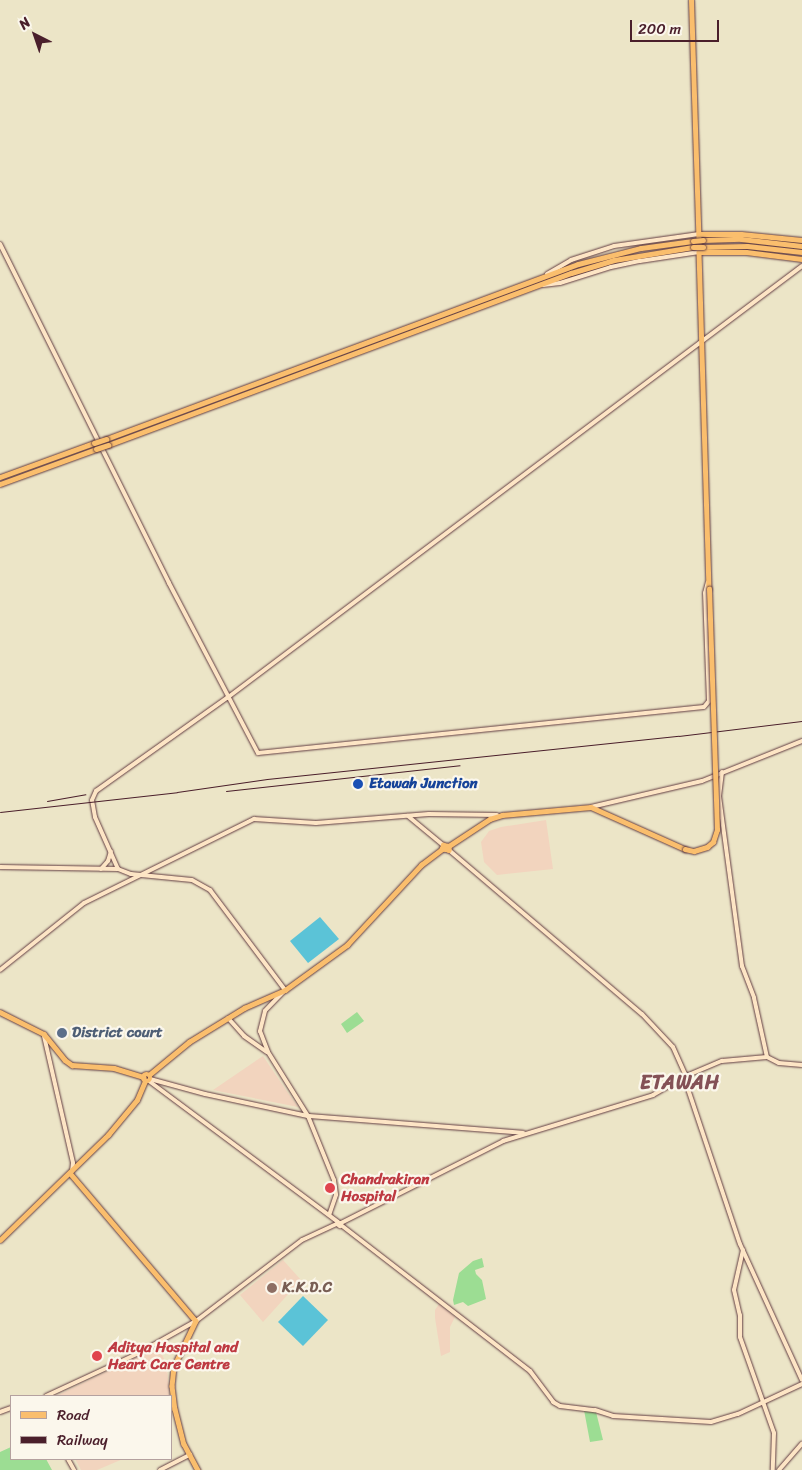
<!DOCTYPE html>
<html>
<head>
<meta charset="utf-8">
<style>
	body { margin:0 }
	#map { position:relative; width:802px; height:1470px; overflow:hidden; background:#ece5c7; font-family:Sriracha,sans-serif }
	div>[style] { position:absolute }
	.built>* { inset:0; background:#f2d4be }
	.green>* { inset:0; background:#9cdd93 }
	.water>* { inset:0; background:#5bc3d7 }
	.roads { filter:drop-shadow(0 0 1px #623d42) drop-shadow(0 0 1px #623d42) }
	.secondary>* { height:4px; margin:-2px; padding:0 2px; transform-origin:2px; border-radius:2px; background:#fde5c5 }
	.primary>* { height:4.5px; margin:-2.25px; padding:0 2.25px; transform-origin:2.25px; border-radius:2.25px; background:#fabe6d }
	.primary>.ring { margin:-2.25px; padding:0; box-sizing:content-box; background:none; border:4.5px solid #fabe6d; border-radius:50% }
	.highway>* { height:5px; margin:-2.5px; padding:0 2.5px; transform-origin:2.5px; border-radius:2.5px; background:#fabe6d }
	.rail>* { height:1px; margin:-0.5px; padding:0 0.5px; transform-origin:0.5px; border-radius:0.5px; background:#4a1f2b }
	.bridges { filter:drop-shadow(0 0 1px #623d42) drop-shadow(0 0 1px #623d42) }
	.primary-bridge>* { height:4.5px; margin:-2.25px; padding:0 2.25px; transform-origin:2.25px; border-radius:2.25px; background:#fabe6d }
	.highway-bridge>* { height:5px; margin:-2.5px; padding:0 2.5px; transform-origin:2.5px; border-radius:2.5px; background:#fabe6d }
	.dots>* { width:14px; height:14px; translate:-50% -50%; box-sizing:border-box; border:2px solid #fbf7ec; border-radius:50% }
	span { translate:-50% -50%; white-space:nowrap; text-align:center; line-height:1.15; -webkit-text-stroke:4.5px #fbf7ec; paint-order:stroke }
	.transit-label { font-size:15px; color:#164399; font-weight:700 }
	.left { translate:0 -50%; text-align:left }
	.service-label { font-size:15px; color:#4e5e75; font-weight:700 }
	.health-label { font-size:15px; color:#be3a42; font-weight:700 }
	.education-label { font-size:15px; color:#785e54; font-weight:700 }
	.district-label { font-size:20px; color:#845156; font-weight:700; letter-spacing:1px }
	.legend { position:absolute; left:10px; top:1395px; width:162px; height:65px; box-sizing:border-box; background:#fbf7ec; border:1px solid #b4a19f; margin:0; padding:6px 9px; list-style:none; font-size:15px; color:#4a1f2b }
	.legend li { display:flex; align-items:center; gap:10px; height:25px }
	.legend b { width:25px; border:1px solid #b4a19f }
	.north { position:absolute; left:10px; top:10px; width:50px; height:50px; -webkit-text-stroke:4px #fbf7ec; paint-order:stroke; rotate:319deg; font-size:14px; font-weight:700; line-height:20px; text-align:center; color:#4a1f2b }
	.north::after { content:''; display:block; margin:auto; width:18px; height:22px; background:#4a1f2b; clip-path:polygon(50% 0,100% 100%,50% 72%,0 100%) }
	.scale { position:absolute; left:630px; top:20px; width:89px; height:22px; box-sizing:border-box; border:2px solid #4a1f2b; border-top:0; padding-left:6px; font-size:15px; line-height:18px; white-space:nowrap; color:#4a1f2b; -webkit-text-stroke:4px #fbf7ec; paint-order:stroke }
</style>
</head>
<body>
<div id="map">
	<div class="built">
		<i style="clip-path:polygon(546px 820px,553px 869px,497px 875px,484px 862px,481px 842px,489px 831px,501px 827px)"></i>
		<i style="clip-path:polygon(263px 1056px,288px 1093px,298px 1107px,213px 1090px)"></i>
		<i style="clip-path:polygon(283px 1260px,301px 1280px,263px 1322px,240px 1295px)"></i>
		<i style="clip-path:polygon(439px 1304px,455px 1317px,450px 1327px,450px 1352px,441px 1356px,435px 1318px,435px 1310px)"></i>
		<i style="clip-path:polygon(158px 1347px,167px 1365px,169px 1396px,56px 1396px)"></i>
		<i style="clip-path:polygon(75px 1459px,123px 1459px,97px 1470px,81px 1470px)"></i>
	</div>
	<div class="green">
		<i style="clip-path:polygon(357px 1012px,364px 1021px,347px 1033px,341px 1024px)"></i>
		<i style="clip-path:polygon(482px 1258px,484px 1267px,475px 1270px,476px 1274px,482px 1280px,486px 1299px,468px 1306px,463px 1302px,454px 1305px,453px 1300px,459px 1273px,473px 1261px)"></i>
		<i style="clip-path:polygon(584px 1410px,596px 1412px,603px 1440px,590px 1442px)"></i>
		<i style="clip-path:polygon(11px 1447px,11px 1459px,46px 1459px,52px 1470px,0 1470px,0 1452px)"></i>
	</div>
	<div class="water">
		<i style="clip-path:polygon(320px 917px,339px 939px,308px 963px,290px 941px)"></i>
		<i style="clip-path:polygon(303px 1296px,328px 1320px,303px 1346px,278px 1322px)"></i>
	</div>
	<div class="roads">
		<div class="secondary">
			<i style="left:0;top:244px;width:379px;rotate:63.5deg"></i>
			<i style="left:169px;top:583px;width:192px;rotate:62.4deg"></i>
			<i style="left:258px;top:753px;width:448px;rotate:-5.9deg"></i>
			<i style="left:704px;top:707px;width:8px;rotate:-50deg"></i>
			<i style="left:709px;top:701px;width:108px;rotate:-92.1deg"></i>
			<i style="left:705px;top:593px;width:11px;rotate:-75deg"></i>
			<i style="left:547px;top:274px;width:28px;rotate:-30deg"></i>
			<i style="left:571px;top:260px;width:45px;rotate:-18deg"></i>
			<i style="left:614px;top:246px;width:86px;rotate:-8deg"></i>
			<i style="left:543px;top:285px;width:17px;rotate:-7deg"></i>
			<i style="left:560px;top:283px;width:53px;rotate:-17.4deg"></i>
			<i style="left:611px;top:267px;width:30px;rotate:-12deg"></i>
			<i style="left:640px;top:261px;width:60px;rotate:-8.7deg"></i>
			<i style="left:722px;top:772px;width:24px;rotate:97deg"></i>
			<i style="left:719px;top:796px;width:172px;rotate:82.3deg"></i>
			<i style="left:742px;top:966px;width:34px;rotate:69deg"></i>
			<i style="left:754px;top:998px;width:60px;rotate:77.6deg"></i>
			<i style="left:591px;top:807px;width:114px;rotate:-13.2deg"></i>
			<i style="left:702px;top:781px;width:108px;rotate:-21.8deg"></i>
			<i style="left:408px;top:816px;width:45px;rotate:39.6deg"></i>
			<i style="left:449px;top:850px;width:253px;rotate:40.4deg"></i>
			<i style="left:642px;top:1014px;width:45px;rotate:46.8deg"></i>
			<i style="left:673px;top:1047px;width:32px;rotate:66deg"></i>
			<i style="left:686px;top:1076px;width:13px;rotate:81deg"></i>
			<i style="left:688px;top:1089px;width:163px;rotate:71.5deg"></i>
			<i style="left:740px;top:1244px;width:149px;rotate:65.5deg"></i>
			<i style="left:0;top:867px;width:118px;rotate:1deg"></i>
			<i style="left:118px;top:869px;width:14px;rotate:21deg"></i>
			<i style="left:131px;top:874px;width:61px;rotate:5.6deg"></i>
			<i style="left:192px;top:880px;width:21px;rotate:29deg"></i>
			<i style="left:210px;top:890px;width:125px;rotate:53.1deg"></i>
			<i style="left:285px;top:990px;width:29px;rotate:134deg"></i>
			<i style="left:265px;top:1011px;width:21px;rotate:104deg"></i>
			<i style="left:260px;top:1031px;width:22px;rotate:69deg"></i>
			<i style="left:268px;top:1052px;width:75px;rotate:58deg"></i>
			<i style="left:308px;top:1116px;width:69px;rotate:67.9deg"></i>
			<i style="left:334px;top:1180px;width:15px;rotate:82deg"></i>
			<i style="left:336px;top:1195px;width:21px;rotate:109deg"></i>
			<i style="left:101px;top:869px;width:11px;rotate:-49deg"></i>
			<i style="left:108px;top:861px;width:10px;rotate:-73deg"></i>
			<i style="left:118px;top:869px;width:57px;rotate:-113.9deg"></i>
			<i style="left:95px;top:817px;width:17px;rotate:-100deg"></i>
			<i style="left:92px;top:800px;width:10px;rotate:-66deg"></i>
			<i style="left:96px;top:791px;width:161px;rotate:-35.4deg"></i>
			<i style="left:227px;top:698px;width:719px;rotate:-36.92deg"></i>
			<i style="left:0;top:970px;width:107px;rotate:-38.6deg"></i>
			<i style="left:84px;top:903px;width:190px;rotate:-26.3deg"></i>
			<i style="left:254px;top:819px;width:62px;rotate:3.7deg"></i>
			<i style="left:316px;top:823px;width:113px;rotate:-4.6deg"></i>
			<i style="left:429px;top:814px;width:68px;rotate:0.8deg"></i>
			<i style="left:228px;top:1018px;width:24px;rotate:48deg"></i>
			<i style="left:244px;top:1036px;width:28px;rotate:35deg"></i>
			<i style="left:44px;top:1036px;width:130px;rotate:77.1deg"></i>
			<i style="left:73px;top:1163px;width:8px;rotate:97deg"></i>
			<i style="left:150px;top:1079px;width:57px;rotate:15.3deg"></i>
			<i style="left:205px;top:1094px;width:105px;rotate:12.1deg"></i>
			<i style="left:308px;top:1116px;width:216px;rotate:4.5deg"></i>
			<i style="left:149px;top:1081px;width:236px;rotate:36.7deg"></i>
			<i style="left:341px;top:1223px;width:182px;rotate:-26.8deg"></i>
			<i style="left:503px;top:1141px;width:157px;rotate:-17deg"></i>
			<i style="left:653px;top:1095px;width:38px;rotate:-30deg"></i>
			<i style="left:686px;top:1076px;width:39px;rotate:-23deg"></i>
			<i style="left:722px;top:1061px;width:45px;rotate:-5.1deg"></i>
			<i style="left:767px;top:1057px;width:13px;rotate:27deg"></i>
			<i style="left:779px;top:1063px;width:23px;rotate:5deg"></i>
			<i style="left:341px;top:1225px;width:239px;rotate:37.7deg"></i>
			<i style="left:530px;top:1371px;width:39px;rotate:53deg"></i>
			<i style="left:553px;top:1402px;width:8px;rotate:30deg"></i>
			<i style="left:560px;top:1406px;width:35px;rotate:7deg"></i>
			<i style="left:595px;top:1410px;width:19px;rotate:18deg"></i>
			<i style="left:613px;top:1416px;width:98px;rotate:3.5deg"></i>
			<i style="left:711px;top:1422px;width:28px;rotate:-17deg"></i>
			<i style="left:738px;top:1414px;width:71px;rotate:-25.1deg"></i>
			<i style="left:743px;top:1250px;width:41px;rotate:102.7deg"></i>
			<i style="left:734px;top:1290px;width:26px;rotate:77deg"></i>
			<i style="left:740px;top:1315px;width:22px;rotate:90deg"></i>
			<i style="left:740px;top:1337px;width:102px;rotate:70.5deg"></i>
			<i style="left:774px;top:1433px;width:37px;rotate:92deg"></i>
			<i style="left:46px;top:1396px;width:100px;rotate:-24.8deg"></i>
			<i style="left:137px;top:1354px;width:68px;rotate:-29.2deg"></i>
			<i style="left:196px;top:1321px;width:133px;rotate:-37.4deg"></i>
			<i style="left:302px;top:1240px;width:38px;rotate:-25deg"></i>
			<i style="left:337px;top:1224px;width:4px;rotate:34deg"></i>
			<i style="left:340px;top:1226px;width:3px;rotate:-72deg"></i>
			<i style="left:341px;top:1223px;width:4px;rotate:166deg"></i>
			<i style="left:0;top:1412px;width:12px;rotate:-20deg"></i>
			<i style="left:68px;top:1459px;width:13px;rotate:61deg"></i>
			<i style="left:160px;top:1470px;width:34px;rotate:-27deg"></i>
			<i style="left:779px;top:1470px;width:35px;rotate:-49deg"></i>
		</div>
		<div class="primary">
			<i style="left:699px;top:252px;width:337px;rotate:88.3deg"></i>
			<i style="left:449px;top:846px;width:49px;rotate:-33.4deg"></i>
			<i style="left:490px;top:819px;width:13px;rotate:-18deg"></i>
			<i style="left:502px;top:815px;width:89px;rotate:-5.1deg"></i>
			<i style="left:591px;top:807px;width:103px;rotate:24.1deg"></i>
			<i style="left:0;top:1012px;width:49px;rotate:26.6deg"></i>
			<i style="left:44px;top:1034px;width:33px;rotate:51deg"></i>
			<i style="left:65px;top:1060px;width:9px;rotate:36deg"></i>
			<i style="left:72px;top:1065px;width:42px;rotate:4.1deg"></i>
			<i style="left:114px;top:1068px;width:31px;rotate:17deg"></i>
			<i class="ring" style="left:143.5px;top:1074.5px;width:2.5px;height:2.5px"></i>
			<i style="left:149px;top:1075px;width:52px;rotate:-39.5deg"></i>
			<i style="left:189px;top:1042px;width:65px;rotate:-31.7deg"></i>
			<i style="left:244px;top:1008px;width:45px;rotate:-23.7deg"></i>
			<i style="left:285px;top:990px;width:77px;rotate:-36deg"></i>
			<i style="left:347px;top:945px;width:109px;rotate:-47.2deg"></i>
			<i style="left:421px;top:865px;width:26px;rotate:-37deg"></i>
			<i style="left:442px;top:849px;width:4px;rotate:-76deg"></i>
			<i style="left:443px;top:845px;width:6px;rotate:9deg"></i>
			<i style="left:449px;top:846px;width:4px;rotate:90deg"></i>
			<i style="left:449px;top:850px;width:7px;rotate:-172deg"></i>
			<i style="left:70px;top:1173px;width:194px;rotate:49.6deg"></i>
			<i style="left:196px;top:1321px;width:51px;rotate:115.6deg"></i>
			<i style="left:174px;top:1367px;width:19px;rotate:96deg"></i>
			<i style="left:172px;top:1386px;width:23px;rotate:83deg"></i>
			<i style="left:175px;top:1409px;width:36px;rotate:76deg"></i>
			<i style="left:184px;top:1444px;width:30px;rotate:62deg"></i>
			<i style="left:0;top:1240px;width:151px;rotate:-44.2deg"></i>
			<i style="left:108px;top:1135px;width:45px;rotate:-50.4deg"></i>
			<i style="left:137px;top:1100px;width:21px;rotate:-67deg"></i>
		</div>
		<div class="highway">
			<i style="left:691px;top:0;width:252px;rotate:88.2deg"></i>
			<i style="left:699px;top:252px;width:47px"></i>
			<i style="left:746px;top:252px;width:56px;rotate:7.1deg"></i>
			<i style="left:699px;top:234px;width:42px"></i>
			<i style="left:741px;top:234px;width:61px;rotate:5.6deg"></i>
			<i style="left:703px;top:240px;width:38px;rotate:-2deg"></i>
			<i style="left:741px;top:239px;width:61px;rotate:6.5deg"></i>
			<i style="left:703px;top:247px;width:44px;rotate:-1.3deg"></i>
			<i style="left:747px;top:246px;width:55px;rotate:6.2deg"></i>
			<i style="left:106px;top:439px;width:503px;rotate:-20.34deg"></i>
			<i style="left:578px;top:264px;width:65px;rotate:-14.3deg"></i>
			<i style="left:641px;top:248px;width:52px;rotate:-7.7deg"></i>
			<i style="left:108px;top:445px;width:494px;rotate:-20.4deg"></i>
			<i style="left:571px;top:273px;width:45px;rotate:-16.8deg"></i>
			<i style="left:614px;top:260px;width:80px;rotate:-9.3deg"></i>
			<i style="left:0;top:477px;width:100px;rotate:-19.9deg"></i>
			<i style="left:0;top:484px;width:102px;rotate:-20deg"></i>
		</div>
	</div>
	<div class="rail">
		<i style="left:226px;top:791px;width:235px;rotate:-6.3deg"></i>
		<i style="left:47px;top:801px;width:39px;rotate:-10deg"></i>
		<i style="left:0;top:812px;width:178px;rotate:-6.4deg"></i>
		<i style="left:177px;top:792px;width:91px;rotate:-8.2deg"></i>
		<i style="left:267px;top:779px;width:414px;rotate:-6deg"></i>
		<i style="left:679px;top:736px;width:124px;rotate:-7deg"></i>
	</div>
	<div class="bridges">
		<div class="primary-bridge">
			<i style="left:685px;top:849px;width:9px;rotate:13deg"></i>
			<i style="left:694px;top:851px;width:14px;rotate:-17deg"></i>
			<i style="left:707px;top:847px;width:8px;rotate:-40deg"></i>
			<i style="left:713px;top:842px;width:13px;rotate:-72deg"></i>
			<i style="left:717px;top:830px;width:241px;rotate:-91.9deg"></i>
		</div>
		<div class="highway-bridge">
			<i style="left:693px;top:241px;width:10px;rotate:-6deg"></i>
			<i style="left:693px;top:247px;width:10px"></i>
			<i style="left:94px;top:443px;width:13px;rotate:-18deg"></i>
			<i style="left:96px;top:449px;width:13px;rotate:-18deg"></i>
		</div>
	</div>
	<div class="dots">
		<i style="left:358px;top:784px;background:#1a4fb4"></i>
		<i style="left:62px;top:1033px;background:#5c6f8a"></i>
		<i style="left:330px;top:1188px;background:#e0444e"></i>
		<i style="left:272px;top:1288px;background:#8d6e63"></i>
		<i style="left:97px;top:1356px;background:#e0444e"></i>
	</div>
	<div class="transit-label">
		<span class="left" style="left:369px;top:784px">Etawah Junction</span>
	</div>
	<div class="service-label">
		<span class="left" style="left:72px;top:1033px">District court</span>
	</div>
	<div class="health-label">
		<span class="left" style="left:341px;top:1188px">Chandrakiran<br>Hospital</span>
		<span class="left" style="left:108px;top:1356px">Aditya Hospital and<br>Heart Care Centre</span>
	</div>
	<div class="education-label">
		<span class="left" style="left:282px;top:1288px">K.K.D.C</span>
	</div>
	<div class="district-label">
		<span style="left:680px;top:1082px">ETAWAH</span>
	</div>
	<ul class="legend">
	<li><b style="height:6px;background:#fabe6d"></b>Road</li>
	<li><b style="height:6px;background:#4a1f2b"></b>Railway</li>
	</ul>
	<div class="north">N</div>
	<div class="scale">200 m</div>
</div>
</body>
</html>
